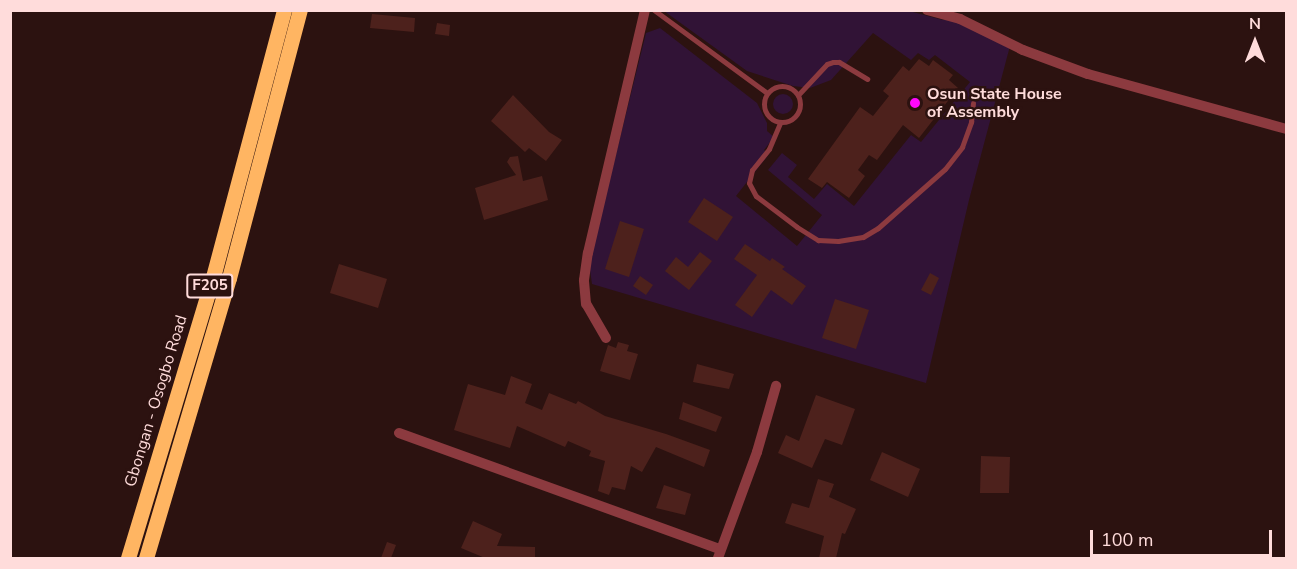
<!DOCTYPE html>
<html>
<head>
<meta charset="utf-8">
<style>
	body { margin:0 }
	#map { position:relative; width:1297px; height:569px; overflow:hidden; background:#2c1210; font-family:"Nunito Sans",sans-serif }
	div>[style] { position:absolute }
	.green>* { inset:0; background:#311336 }
	.round { border-radius:50% }
	.building>* { inset:0; background:#4d211c }
	.lane>* { height:5px; margin:-2.5px; padding:0 2.5px; transform-origin:2.5px; border-radius:2.5px; background:#8c3a3f }
	.lane>.ring { margin:-2.5px; padding:0; box-sizing:content-box; background:none; border:5px solid #8c3a3f; border-radius:50% }
	.street>* { height:10px; margin:-5px; padding:0 5px; transform-origin:5px; border-radius:5px; background:#8c3a3f }
	.primary>* { height:15px; margin:-7.5px; padding:0 7.5px; transform-origin:7.5px; border-radius:7.5px; background:#ffb562 }
	.dots>* { width:16px; height:16px; translate:-50% -50%; box-sizing:border-box; border:3px solid #2c1210; border-radius:50% }
	span { translate:-50% -50%; white-space:nowrap; text-align:center; line-height:1.15; -webkit-text-stroke:5px #2c1210; paint-order:stroke }
	.shield-label span { padding:2px 4px; background:#2c1210; border:2px solid; border-radius:4px; -webkit-text-stroke-width:0 }
	.shield-label { font-size:15px; color:#ffdcdb; font-weight:700 }
	.poi-label { font-size:16px; color:#ffdcdb; font-weight:700 }
	.left { translate:0 -50%; text-align:left }
	.street-label { font-size:16px; color:#ffdcdb }
	.frame { position:absolute; inset:0; border:12px solid #ffdcdb; pointer-events:none }
	.north { position:absolute; left:1225px; top:12px; width:60px; height:60px; -webkit-text-stroke:4px #2c1210; paint-order:stroke; rotate:0deg; font-size:16px; font-weight:700; line-height:24px; text-align:center; color:#ffdcdb }
	.north::after { content:''; display:block; margin:auto; width:21px; height:27px; background:#ffdcdb; clip-path:polygon(50% 0,100% 100%,50% 72%,0 100%) }
	.scale { position:absolute; left:1090px; top:530px; width:182px; height:27px; box-sizing:border-box; border:3px solid #ffdcdb; border-top:0; padding-left:8px; font-size:18px; line-height:21px; white-space:nowrap; color:#ffdcdb; -webkit-text-stroke:4px #2c1210; paint-order:stroke }
</style>
</head>
<body>
<div id="map">
	<div class="green">
		<i style="clip-path:polygon(664px 11px,909px 11px,943px 20px,952px 19px,1010px 46px,969px 200px,926px 383px,592px 284px,589px 263px,646px 33px,660px 28px,757px 103px,767px 123px,767px 131px,774px 137px,764px 150px,769px 154px,736px 196px,797px 246px,822px 215px,768px 170px,782px 153px,797px 165px,788px 177px,814px 199px,827px 184px,854px 206px,911px 135px,921px 142px,970px 82px,935px 55px,929px 60px,918px 53px,911px 60px,873px 33px,831px 80px,810px 88px,793px 86px,747px 71px)"></i>
		<i class="round" style="left:773px;top:94px;width:20px;height:20px"></i>
	</div>
	<div class="building">
		<i style="clip-path:polygon(372px 14px,415px 18px,414px 32px,370px 28px)"></i>
		<i style="clip-path:polygon(437px 23px,450px 25px,449px 36px,435px 34px)"></i>
		<i style="clip-path:polygon(919px 59px,929px 66px,933px 60px,953px 75px,949px 80px,958px 88px,919px 138px,903px 125px,877px 160px,869px 155px,858px 170px,865px 176px,849px 198px,827px 182px,822px 188px,808px 179px,860px 107px,873px 116px,889px 96px,883px 91px,903px 66px,909px 71px)"></i>
		<i style="clip-path:polygon(513px 95px,549px 132px,562px 140px,546px 161px,529px 148px,525px 152px,491px 121px)"></i>
		<i style="clip-path:polygon(518px 156px,523px 181px,542px 176px,548px 200px,484px 220px,475px 188px,516px 175px,507px 162px,510px 157px)"></i>
		<i style="clip-path:polygon(704px 198px,733px 217px,717px 241px,688px 222px)"></i>
		<i style="clip-path:polygon(620px 221px,644px 229px,629px 277px,605px 269px)"></i>
		<i style="clip-path:polygon(745px 244px,770px 261px,772px 258px,785px 267px,782px 269px,806px 286px,792px 305px,771px 290px,752px 317px,735px 305px,757px 275px,734px 259px)"></i>
		<i style="clip-path:polygon(700px 252px,712px 261px,689px 290px,665px 271px,676px 257px,688px 267px)"></i>
		<i style="clip-path:polygon(339px 264px,387px 279px,378px 308px,330px 293px)"></i>
		<i style="clip-path:polygon(930px 273px,939px 278px,931px 295px,921px 290px)"></i>
		<i style="clip-path:polygon(640px 276px,653px 285px,646px 295px,633px 286px)"></i>
		<i style="clip-path:polygon(835px 299px,869px 310px,856px 349px,822px 338px)"></i>
		<i style="clip-path:polygon(618px 342px,629px 345px,627px 351px,638px 354px,630px 380px,600px 371px,608px 345px,616px 348px)"></i>
		<i style="clip-path:polygon(697px 364px,734px 374px,729px 389px,693px 382px)"></i>
		<i style="clip-path:polygon(511px 376px,532px 384px,525px 403px,542px 410px,549px 393px,576px 404px,578px 401px,605px 416px,666px 434px,710px 450px,704px 467px,656px 447px,642px 472px,631px 466px,625px 490px,612px 487px,609px 495px,598px 491px,605px 461px,589px 456px,591px 451px,568px 441px,565px 447px,517px 426px,510px 448px,454px 430px,468px 384px,505px 395px)"></i>
		<i style="clip-path:polygon(816px 395px,855px 409px,842px 445px,825px 439px,812px 468px,778px 453px,786px 435px,799px 441px)"></i>
		<i style="clip-path:polygon(683px 402px,722px 417px,716px 432px,679px 419px)"></i>
		<i style="clip-path:polygon(882px 452px,920px 469px,908px 497px,870px 480px)"></i>
		<i style="clip-path:polygon(981px 456px,1010px 457px,1009px 493px,980px 493px)"></i>
		<i style="clip-path:polygon(818px 479px,834px 484px,829px 497px,856px 509px,845px 534px,842px 533px,836px 558px,819px 558px,824px 536px,785px 523px,792px 503px,809px 508px)"></i>
		<i style="clip-path:polygon(664px 485px,691px 494px,685px 515px,656px 508px)"></i>
		<i style="clip-path:polygon(473px 521px,502px 534px,497px 546px,535px 547px,535px 558px,485px 558px,461px 548px)"></i>
		<i style="clip-path:polygon(387px 542px,396px 545px,391px 558px,381px 558px)"></i>
	</div>
	<div class="lane">
		<i style="left:654px;top:10px;width:140px;rotate:36.3deg"></i>
		<i class="ring" style="left:764px;top:86px;width:31px;height:31px"></i>
		<i style="left:798px;top:95px;width:42px;rotate:-46.9deg"></i>
		<i style="left:827px;top:64px;width:6px;rotate:-18deg"></i>
		<i style="left:833px;top:62px;width:6px"></i>
		<i style="left:839px;top:62px;width:33px;rotate:31deg"></i>
		<i style="left:780px;top:123px;width:28px;rotate:113deg"></i>
		<i style="left:769px;top:149px;width:27px;rotate:129deg"></i>
		<i style="left:752px;top:170px;width:13px;rotate:103deg"></i>
		<i style="left:749px;top:183px;width:15px;rotate:62deg"></i>
		<i style="left:756px;top:196px;width:51px;rotate:37.1deg"></i>
		<i style="left:797px;top:227px;width:25px;rotate:32deg"></i>
		<i style="left:818px;top:240px;width:20px;rotate:3deg"></i>
		<i style="left:838px;top:241px;width:25px;rotate:-9deg"></i>
		<i style="left:863px;top:237px;width:17px;rotate:-31deg"></i>
		<i style="left:878px;top:228px;width:89px;rotate:-41.4deg"></i>
		<i style="left:945px;top:169px;width:28px;rotate:-52deg"></i>
		<i style="left:962px;top:147px;width:27px;rotate:-70deg"></i>
		<i style="left:971px;top:122px;width:19px;rotate:-84deg"></i>
	</div>
	<div class="street">
		<i style="left:927px;top:10px;width:34px;rotate:15deg"></i>
		<i style="left:960px;top:19px;width:70px;rotate:26.2deg"></i>
		<i style="left:1023px;top:50px;width:69px;rotate:20.3deg"></i>
		<i style="left:1088px;top:74px;width:205px;rotate:15.5deg"></i>
		<i style="left:606px;top:338px;width:39px;rotate:-120deg"></i>
		<i style="left:586px;top:304px;width:24px;rotate:-95deg"></i>
		<i style="left:584px;top:280px;width:27px;rotate:-82deg"></i>
		<i style="left:588px;top:253px;width:250px;rotate:-76.8deg"></i>
		<i style="left:399px;top:433px;width:340px;rotate:19.9deg"></i>
		<i style="left:718px;top:558px;width:113px;rotate:-69.8deg"></i>
		<i style="left:757px;top:452px;width:69px;rotate:-73.9deg"></i>
	</div>
	<div class="primary">
		<i style="left:128px;top:558px;width:294px;rotate:-73.2deg"></i>
		<i style="left:213px;top:277px;width:276px;rotate:-75.1deg"></i>
		<i style="left:146px;top:558px;width:292px;rotate:-73.5deg"></i>
		<i style="left:229px;top:278px;width:277px;rotate:-75.2deg"></i>
	</div>
	<div class="dots">
		<i style="left:915px;top:103px;background:#ff07fe"></i>
	</div>
	<div class="shield-label">
		<span style="left:210px;top:286px">F205</span>
	</div>
	<div class="poi-label">
		<span class="left" style="left:927px;top:103px">Osun State House<br>of Assembly</span>
	</div>
	<div class="street-label">
		<span style="left:156px;top:401px;rotate:-73deg">Gbongan - Osogbo Road</span>
	</div>
	<div class="frame"></div>
	<div class="north">N</div>
	<div class="scale">100 m</div>
</div>
</body>
</html>
